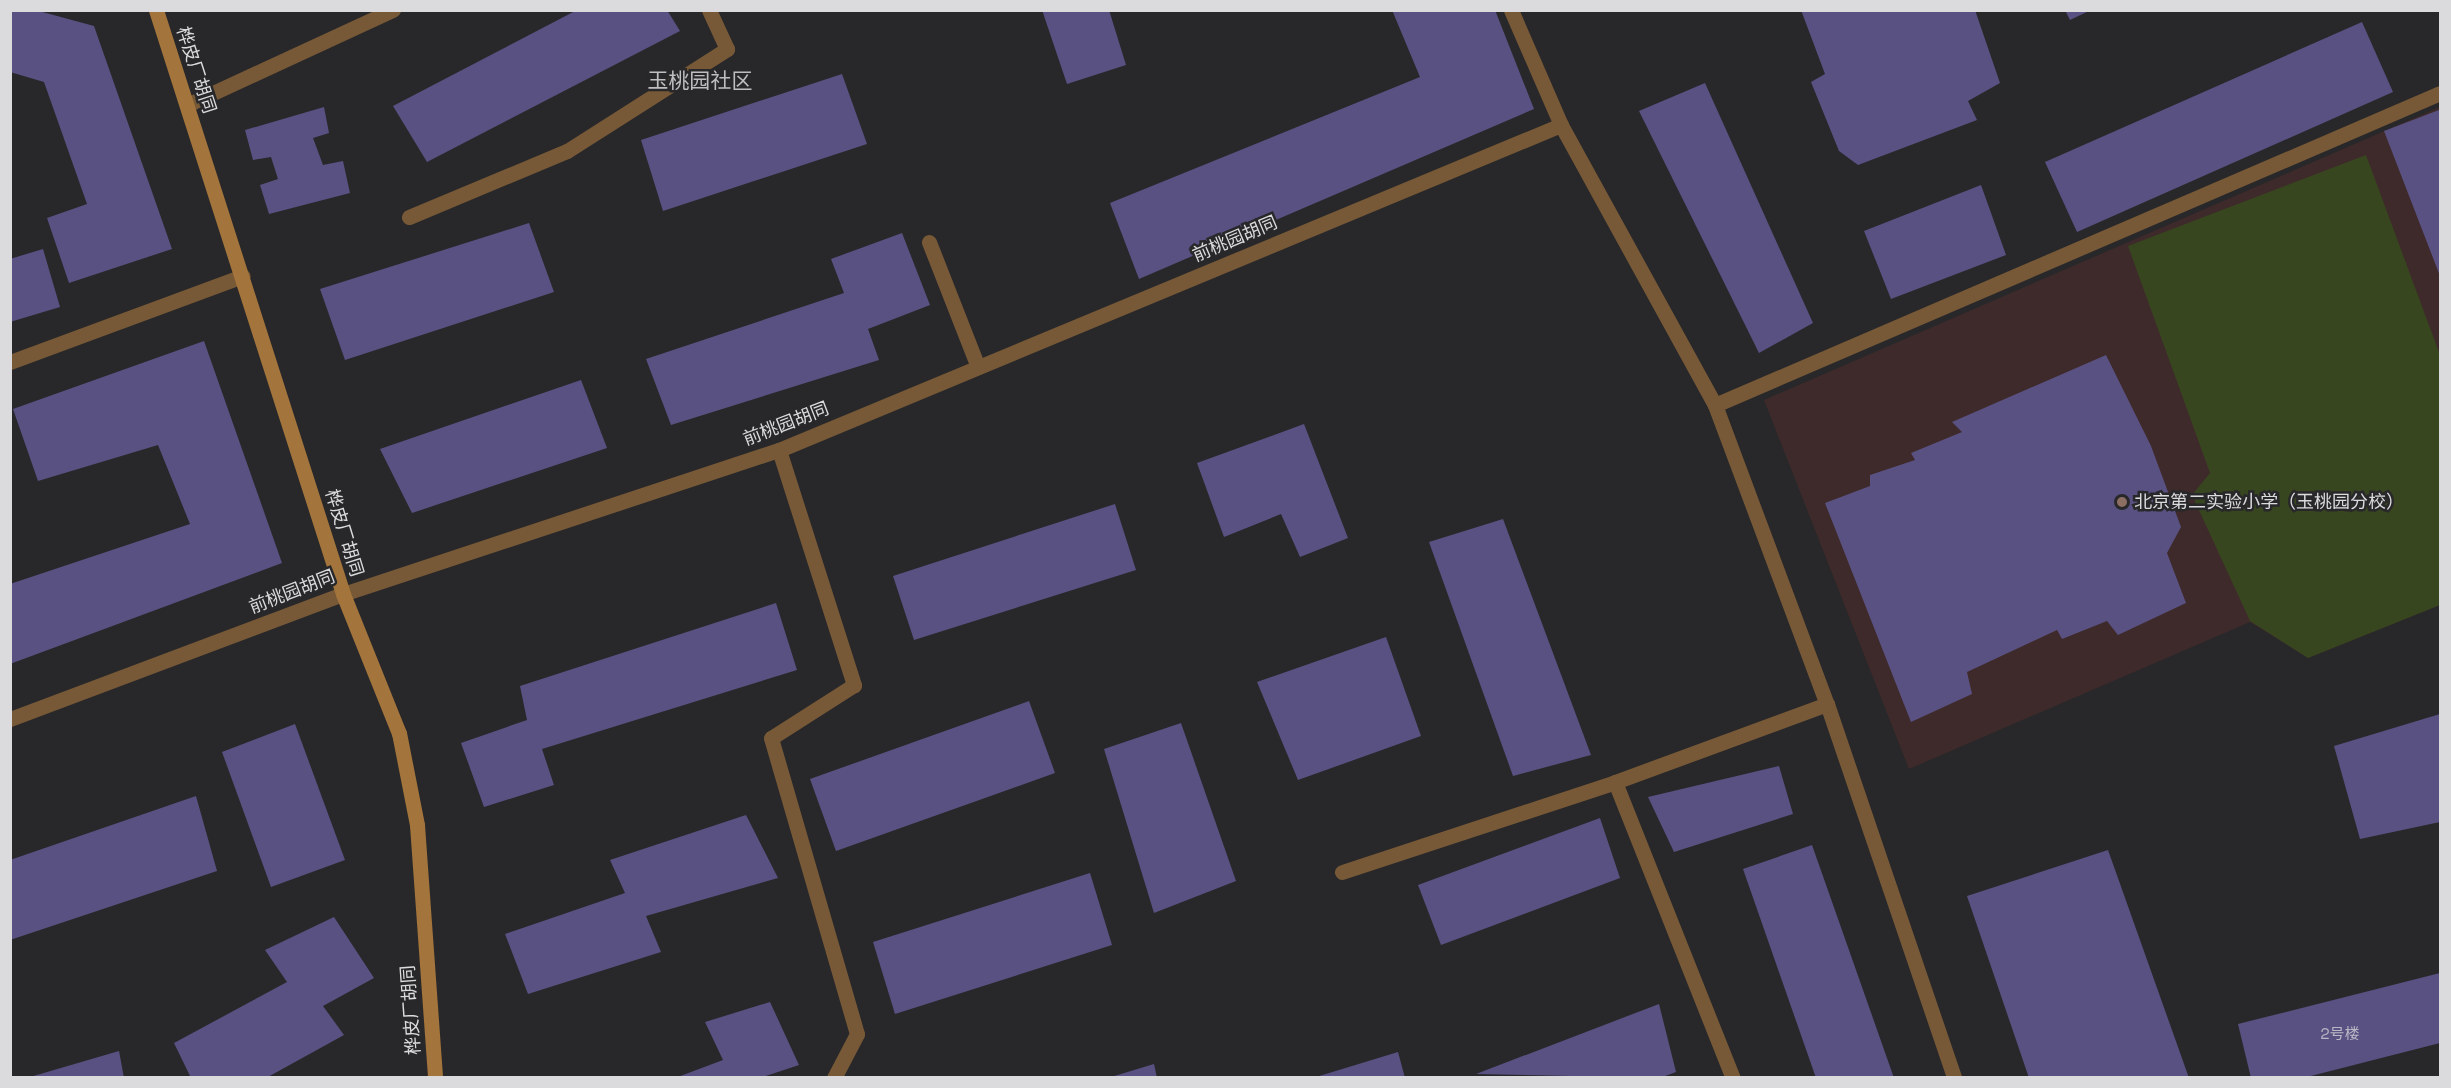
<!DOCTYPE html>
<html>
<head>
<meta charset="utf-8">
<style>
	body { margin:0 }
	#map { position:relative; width:2451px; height:1088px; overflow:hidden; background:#28282a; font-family:"Space Grotesk","Noto Sans SC",sans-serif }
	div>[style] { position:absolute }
	.education>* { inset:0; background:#3e2a2a }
	.green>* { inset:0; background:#384620 }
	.building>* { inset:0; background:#595182 }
	.street>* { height:15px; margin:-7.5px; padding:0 7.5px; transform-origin:7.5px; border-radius:7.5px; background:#775937 }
	.secondary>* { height:15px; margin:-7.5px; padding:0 7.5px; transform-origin:7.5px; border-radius:7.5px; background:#a3743b }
	.dots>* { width:16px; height:16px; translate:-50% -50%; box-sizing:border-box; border:3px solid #28282a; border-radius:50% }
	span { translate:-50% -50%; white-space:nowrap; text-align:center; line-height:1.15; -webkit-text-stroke:5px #28282a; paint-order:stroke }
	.number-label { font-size:15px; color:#bab8c6 }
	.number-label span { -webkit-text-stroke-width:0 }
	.street-label { font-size:18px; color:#dbdbdd }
	.poi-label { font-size:18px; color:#dbdbdd }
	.left { translate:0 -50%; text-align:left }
	.quarter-label { font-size:21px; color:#bebdc0 }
	.frame { position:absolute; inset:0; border:12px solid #dbdbdd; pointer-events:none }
</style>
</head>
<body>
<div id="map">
	<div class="education">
		<i style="clip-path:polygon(2440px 107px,2440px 605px,2308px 658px,2250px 622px,1909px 769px,1764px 400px)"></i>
	</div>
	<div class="green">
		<i style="clip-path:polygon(2366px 155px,2440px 355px,2440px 605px,2308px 658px,2250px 621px,2192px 495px,2210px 473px,2128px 246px)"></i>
	</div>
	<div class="building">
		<i style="clip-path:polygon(10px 10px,35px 10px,94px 26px,172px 249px,69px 283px,47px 218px,87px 204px,44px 82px,10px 72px)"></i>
		<i style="clip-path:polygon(577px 10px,667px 10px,680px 31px,427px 162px,393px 106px)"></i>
		<i style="clip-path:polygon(1042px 10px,1109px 10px,1126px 65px,1067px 84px)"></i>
		<i style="clip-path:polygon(1392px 10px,1495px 10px,1534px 109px,1139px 279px,1110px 203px,1420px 77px)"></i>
		<i style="clip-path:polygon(1801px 10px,1975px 10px,2000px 83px,1968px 101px,1977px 120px,1858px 165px,1839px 151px,1811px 82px,1825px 74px)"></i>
		<i style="clip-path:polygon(2065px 10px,2091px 10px,2070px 20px)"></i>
		<i style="clip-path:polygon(2362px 22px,2393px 92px,2077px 232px,2045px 162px)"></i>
		<i style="clip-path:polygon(842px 74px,867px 144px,663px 211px,641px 140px)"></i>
		<i style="clip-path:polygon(1705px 83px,1813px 323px,1759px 353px,1639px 111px)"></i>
		<i style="clip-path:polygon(324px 107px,329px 133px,313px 138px,323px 165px,343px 161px,350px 193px,269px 214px,260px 185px,278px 179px,271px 157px,253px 160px,245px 130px)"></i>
		<i style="clip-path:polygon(2439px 110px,2440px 114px,2440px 276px,2384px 131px)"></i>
		<i style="clip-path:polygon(1981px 185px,2006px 255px,1891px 299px,1864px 231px)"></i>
		<i style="clip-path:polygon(529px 223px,554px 292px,345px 360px,320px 289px)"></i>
		<i style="clip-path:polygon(902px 233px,930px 305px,868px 329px,879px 360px,671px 425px,646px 359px,844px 293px,831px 259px)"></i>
		<i style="clip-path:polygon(43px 249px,60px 307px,10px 322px,10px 259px)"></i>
		<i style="clip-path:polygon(204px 341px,282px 563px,10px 664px,10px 584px,190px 524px,158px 445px,38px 481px,13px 409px)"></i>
		<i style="clip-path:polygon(2106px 355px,2151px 446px,2181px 527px,2167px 553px,2186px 603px,2118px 635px,2107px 621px,2062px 639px,2057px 630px,1967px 672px,1972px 694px,1911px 722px,1825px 503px,1870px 486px,1870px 475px,1915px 460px,1911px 453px,1962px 432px,1952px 422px)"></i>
		<i style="clip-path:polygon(581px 380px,607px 448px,412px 513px,380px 449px)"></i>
		<i style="clip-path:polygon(1304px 424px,1348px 538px,1300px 557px,1281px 514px,1224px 537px,1197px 463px)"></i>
		<i style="clip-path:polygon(1115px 504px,1136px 570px,914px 640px,893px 576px)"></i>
		<i style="clip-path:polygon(1503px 519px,1591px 755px,1513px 776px,1429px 542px)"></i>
		<i style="clip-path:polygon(776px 603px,797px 670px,542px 749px,554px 785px,484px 807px,461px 743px,527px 720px,520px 686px)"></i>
		<i style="clip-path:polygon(1386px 637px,1421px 736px,1298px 780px,1257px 682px)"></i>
		<i style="clip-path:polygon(1029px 701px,1055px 773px,836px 851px,810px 779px)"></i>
		<i style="clip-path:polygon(2440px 714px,2440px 822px,2360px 839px,2334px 746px)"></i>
		<i style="clip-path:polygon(1181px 723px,1236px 881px,1154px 913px,1104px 749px)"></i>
		<i style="clip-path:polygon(295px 724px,345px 860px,271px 887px,222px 752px)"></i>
		<i style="clip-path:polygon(1779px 766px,1793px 814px,1674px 852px,1648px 797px)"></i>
		<i style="clip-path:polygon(196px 796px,217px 871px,10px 940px,10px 860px)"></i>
		<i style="clip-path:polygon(746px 815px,778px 878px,646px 916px,661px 952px,528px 994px,505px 934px,625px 893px,610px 860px)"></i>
		<i style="clip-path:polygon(1600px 818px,1620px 878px,1441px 945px,1418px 885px)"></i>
		<i style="clip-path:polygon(1812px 845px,1894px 1078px,1816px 1078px,1743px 869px)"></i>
		<i style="clip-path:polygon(2108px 850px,2189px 1078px,2029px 1078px,1967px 896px)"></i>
		<i style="clip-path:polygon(1090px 873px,1112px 945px,895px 1014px,873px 942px)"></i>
		<i style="clip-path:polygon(334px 917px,374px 978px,323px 1006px,344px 1035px,266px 1078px,191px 1078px,174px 1043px,287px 982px,265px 950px)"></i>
		<i style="clip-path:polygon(2440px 973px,2440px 1043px,2303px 1078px,2251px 1078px,2238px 1024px)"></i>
		<i style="clip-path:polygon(770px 1002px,799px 1065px,760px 1078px,675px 1078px,723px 1060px,705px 1022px)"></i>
		<i style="clip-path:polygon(1659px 1004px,1676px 1072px,1660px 1078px,1476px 1074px)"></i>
		<i style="clip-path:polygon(119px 1051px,124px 1078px,30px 1078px,30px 1077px)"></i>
		<i style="clip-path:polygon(1398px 1052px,1405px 1078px,1316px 1078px,1316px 1077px)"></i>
		<i style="clip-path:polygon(1154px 1064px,1157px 1078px,1111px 1078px,1111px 1077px)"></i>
	</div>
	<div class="street">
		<i style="left:1511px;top:10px;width:125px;rotate:66.5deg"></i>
		<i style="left:1561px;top:125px;width:320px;rotate:61.2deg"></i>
		<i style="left:1715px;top:405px;width:319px;rotate:69.5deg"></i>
		<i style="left:1827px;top:704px;width:395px;rotate:71.2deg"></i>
		<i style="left:187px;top:105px;width:227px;rotate:-24.8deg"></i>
		<i style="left:409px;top:217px;width:171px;rotate:-22.7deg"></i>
		<i style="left:567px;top:151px;width:190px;rotate:-32.5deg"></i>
		<i style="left:727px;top:49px;width:43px;rotate:-114.8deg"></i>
		<i style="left:929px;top:242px;width:134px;rotate:68.6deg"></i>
		<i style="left:10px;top:362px;width:248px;rotate:-20.3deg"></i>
		<i style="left:1715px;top:405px;width:789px;rotate:-23.28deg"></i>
		<i style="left:779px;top:450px;width:247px;rotate:72.3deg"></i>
		<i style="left:854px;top:685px;width:98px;rotate:147.4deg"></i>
		<i style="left:771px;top:738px;width:308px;rotate:73.8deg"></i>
		<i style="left:857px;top:1034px;width:50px;rotate:117.6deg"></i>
		<i style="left:10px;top:719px;width:356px;rotate:-20.6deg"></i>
		<i style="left:343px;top:594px;width:459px;rotate:-18.3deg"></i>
		<i style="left:779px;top:450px;width:847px;rotate:-22.57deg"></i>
		<i style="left:1615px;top:782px;width:319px;rotate:68.3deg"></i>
		<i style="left:1342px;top:872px;width:287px;rotate:-18.2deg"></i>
		<i style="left:1615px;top:782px;width:226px;rotate:-20.2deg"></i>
	</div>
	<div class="secondary">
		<i style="left:156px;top:10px;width:613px;rotate:72.24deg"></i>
		<i style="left:343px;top:594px;width:150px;rotate:68.1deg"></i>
		<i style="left:399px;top:733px;width:94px;rotate:78.9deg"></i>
		<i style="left:417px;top:825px;width:254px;rotate:85.9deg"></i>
	</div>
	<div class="dots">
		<i style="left:2122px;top:502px;background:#8d6e63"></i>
	</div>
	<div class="number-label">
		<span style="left:2340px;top:1034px">2号楼</span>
	</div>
	<div class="street-label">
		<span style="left:196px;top:70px;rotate:72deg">桦皮厂胡同</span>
		<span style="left:1235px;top:239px;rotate:-23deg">前桃园胡同</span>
		<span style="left:786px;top:424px;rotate:-21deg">前桃园胡同</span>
		<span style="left:344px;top:533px;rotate:73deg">桦皮厂胡同</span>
		<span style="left:292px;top:592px;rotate:-21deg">前桃园胡同</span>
		<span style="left:411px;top:1010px;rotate:-94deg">桦皮厂胡同</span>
	</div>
	<div class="poi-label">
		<span class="left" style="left:2134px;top:502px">北京第二实验小学（玉桃园分校）</span>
	</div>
	<div class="quarter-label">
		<span style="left:700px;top:81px">玉桃园社区</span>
	</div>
	<div class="frame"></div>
</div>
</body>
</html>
